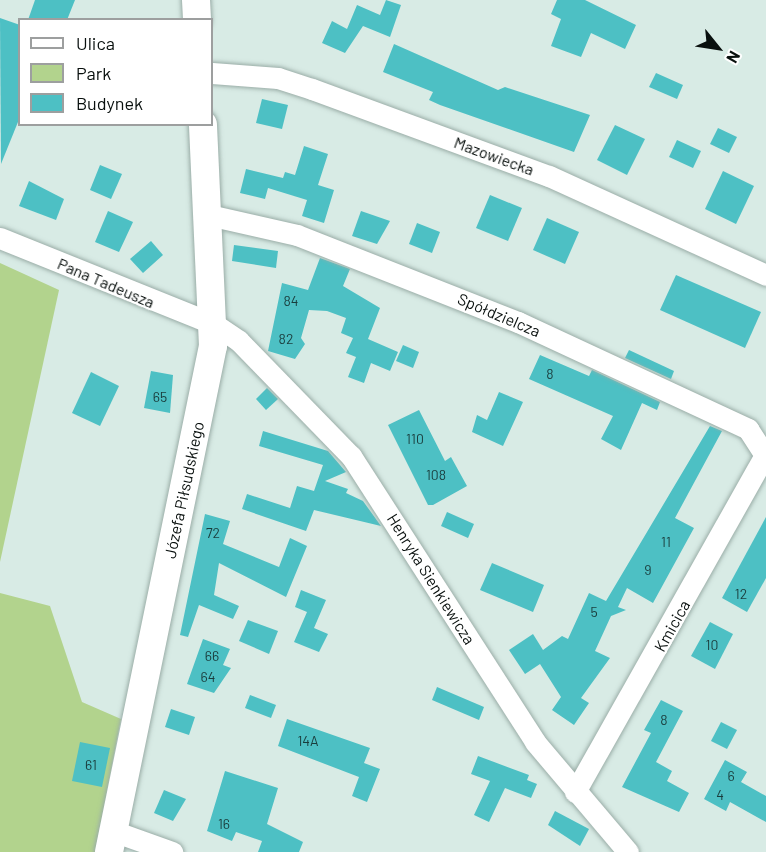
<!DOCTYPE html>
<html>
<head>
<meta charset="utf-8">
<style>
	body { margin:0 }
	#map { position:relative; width:766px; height:852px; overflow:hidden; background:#d8ebe5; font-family:Barlow,sans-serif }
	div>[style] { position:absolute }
	.green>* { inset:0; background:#b2d38d }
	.building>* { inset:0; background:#4dc0c4 }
	.roads { filter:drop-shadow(0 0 2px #9aada7) drop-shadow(0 0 2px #9aada7) }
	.street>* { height:21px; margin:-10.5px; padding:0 10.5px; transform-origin:10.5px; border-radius:10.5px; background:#fff }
	.secondary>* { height:28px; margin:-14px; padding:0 14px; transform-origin:14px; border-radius:14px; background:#fff }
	span { translate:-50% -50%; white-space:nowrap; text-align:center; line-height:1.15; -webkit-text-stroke:4.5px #fff; paint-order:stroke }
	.number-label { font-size:14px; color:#1a3c3c }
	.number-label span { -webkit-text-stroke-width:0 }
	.street-label { font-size:16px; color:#09100e }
	.legend { position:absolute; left:18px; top:18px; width:195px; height:108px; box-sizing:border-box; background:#fff; border:2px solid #9d9f9f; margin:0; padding:8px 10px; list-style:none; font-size:18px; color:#09100e }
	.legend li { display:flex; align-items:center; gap:12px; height:30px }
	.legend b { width:30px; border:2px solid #9d9f9f }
	.north { position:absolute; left:688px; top:18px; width:60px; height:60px; -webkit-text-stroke:4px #fff; paint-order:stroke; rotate:120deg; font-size:16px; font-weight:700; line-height:24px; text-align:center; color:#09100e }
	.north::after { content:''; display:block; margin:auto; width:21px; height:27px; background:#09100e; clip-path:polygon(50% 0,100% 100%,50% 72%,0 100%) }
</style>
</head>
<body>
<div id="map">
	<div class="green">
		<i style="clip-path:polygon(0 263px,59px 290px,0 562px)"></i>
		<i style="clip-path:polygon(0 593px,50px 606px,82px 702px,121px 719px,95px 852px,0 852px)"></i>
	</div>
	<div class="building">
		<i style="clip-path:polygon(35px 0,75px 0,67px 20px,28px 20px)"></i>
		<i style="clip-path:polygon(386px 0,401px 5px,390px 37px,363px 26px,345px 53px,322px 43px,332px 21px,347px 29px,357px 5px,380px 15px)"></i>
		<i style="clip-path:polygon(557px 0,585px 0,636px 25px,625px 49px,591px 33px,581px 57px,551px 46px,561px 19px,551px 14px)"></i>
		<i style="clip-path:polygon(0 18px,20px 25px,20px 117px,1px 164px)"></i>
		<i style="clip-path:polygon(394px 44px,498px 90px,505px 87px,590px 115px,574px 152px,440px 105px,429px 100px,433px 92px,383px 72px)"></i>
		<i style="clip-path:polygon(656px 73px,683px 85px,677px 99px,649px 87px)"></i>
		<i style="clip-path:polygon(262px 99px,288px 105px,282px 129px,256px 123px)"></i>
		<i style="clip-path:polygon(615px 125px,645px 139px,627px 175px,597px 160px)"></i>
		<i style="clip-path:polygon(718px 128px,737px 137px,729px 153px,710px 144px)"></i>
		<i style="clip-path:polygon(677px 140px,701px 151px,693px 168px,669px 157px)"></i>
		<i style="clip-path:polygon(304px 146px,328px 154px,318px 185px,334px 190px,324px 223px,302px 216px,307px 200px,268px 188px,265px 199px,240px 193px,246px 169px,283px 178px,285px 172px,295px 175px)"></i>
		<i style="clip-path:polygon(100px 165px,122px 174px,111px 199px,90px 190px)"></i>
		<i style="clip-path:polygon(723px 171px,754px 186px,736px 224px,705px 209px)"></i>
		<i style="clip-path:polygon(29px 181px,64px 199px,56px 220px,19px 206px)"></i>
		<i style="clip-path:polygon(490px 195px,522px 208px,508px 241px,476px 228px)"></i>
		<i style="clip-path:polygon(108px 211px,133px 222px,119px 252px,95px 242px)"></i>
		<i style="clip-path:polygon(361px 211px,390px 221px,377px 244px,352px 236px)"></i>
		<i style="clip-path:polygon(547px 218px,579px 232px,565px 264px,533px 250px)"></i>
		<i style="clip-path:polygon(417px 223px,440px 232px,432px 253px,409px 244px)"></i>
		<i style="clip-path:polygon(151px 241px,163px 255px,143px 273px,130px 259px)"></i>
		<i style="clip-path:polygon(234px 245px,278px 251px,276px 268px,232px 261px)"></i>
		<i style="clip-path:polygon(320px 258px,350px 269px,343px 286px,380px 308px,368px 339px,398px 352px,390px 371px,371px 363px,364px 383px,348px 377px,356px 357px,346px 353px,353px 338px,341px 333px,346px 318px,327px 311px,309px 310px,301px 338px,305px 344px,295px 359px,268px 351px,282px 283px,308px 290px)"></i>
		<i style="clip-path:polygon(676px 275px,761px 312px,745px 348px,660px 310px)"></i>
		<i style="clip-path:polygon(403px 345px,419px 352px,413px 368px,396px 361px)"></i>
		<i style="clip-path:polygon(629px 350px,674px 371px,671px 379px,625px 358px)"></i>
		<i style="clip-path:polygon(540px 355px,589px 376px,592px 370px,660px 402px,657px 410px,642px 403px,621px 450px,601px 439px,613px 416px,529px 379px)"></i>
		<i style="clip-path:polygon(151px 371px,173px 375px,170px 413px,144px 408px)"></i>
		<i style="clip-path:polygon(91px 372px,119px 386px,100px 426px,72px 413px)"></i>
		<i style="clip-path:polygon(267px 388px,278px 399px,266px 410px,256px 399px)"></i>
		<i style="clip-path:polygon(499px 392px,523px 402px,503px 446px,472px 432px,477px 415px,487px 420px)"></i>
		<i style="clip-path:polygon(419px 410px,445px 461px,451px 457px,467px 486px,433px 505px,428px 505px,388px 425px)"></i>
		<i style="clip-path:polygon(710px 426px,722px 431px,675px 518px,694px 528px,653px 603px,627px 588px,618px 607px,626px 610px,611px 616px,595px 651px,610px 658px,581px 698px,589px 703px,574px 725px,552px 710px,561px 697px,540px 664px,525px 674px,509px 650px,533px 634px,543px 650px,562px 636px,568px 639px,589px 593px,606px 601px)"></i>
		<i style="clip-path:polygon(263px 431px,328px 451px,346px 472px,325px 481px,348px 489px,346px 493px,363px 501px,381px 526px,314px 510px,306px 531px,242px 509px,247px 494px,290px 508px,297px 486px,314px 491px,323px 465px,259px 446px)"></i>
		<i style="clip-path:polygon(447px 512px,474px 524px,468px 538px,441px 526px)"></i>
		<i style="clip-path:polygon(205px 514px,230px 521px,223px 544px,279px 567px,290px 538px,307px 546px,286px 597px,219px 563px,214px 595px,239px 606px,233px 619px,199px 605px,188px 637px,180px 635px)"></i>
		<i style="clip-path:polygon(766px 517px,766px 578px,747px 612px,722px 598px)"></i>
		<i style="clip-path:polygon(492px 563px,544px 585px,533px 612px,480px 590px)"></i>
		<i style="clip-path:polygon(301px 590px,326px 600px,314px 628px,328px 634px,319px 652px,294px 642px,307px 612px,295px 607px)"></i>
		<i style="clip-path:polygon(248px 620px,278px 631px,269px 654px,239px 641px)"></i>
		<i style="clip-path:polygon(710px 622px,733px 634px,715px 669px,691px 656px)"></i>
		<i style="clip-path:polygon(203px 639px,230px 649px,223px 665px,231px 668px,214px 693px,187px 684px)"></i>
		<i style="clip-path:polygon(437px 687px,484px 707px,479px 720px,432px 700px)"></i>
		<i style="clip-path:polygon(250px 695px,276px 705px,271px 718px,245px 708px)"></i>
		<i style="clip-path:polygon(661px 700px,683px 711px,656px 762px,672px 771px,667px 781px,689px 793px,679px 812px,622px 787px,651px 733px,644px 730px)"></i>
		<i style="clip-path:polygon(171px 709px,195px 717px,189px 735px,165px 727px)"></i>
		<i style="clip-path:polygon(287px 719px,370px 748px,364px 763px,380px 769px,367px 802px,352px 796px,359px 777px,278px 746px)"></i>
		<i style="clip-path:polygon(721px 722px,737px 730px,727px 749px,711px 741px)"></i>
		<i style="clip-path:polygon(80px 742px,110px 748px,102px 787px,72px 781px)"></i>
		<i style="clip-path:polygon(478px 756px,529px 775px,527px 780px,537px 784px,531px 798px,505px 788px,489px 822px,474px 815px,490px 781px,471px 774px)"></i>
		<i style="clip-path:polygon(725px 760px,747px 772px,741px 782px,766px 796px,766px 822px,730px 802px,726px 811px,704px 799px)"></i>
		<i style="clip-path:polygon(225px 771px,278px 788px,267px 824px,303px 842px,299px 852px,258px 852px,262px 841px,236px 832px,232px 841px,207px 831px)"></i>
		<i style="clip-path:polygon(164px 790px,186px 799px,173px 821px,154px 813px)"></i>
		<i style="clip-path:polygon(555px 811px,589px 829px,580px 846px,548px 825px)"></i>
	</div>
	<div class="roads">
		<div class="street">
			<i style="left:212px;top:73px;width:66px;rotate:4.3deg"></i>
			<i style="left:278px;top:78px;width:36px;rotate:18deg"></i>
			<i style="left:312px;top:89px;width:252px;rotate:20.2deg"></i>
			<i style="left:549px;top:176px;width:239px;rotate:24.5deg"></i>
			<i style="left:209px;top:215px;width:90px;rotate:12.8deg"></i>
			<i style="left:297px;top:235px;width:238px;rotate:21.5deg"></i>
			<i style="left:518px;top:322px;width:254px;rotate:24.9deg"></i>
			<i style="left:748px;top:429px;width:33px;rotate:57deg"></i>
			<i style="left:0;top:238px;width:231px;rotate:21.9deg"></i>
			<i style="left:214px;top:324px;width:30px;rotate:34deg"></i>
			<i style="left:239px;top:341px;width:161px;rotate:45.8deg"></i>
			<i style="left:351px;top:456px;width:340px;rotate:57.2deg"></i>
			<i style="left:535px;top:742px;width:144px;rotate:49.8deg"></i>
			<i style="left:575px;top:792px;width:386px;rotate:-60.6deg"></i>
			<i style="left:113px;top:831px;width:63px;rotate:19.6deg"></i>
		</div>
		<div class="secondary">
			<i style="left:196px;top:0;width:20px;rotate:87deg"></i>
			<i style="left:109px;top:852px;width:517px;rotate:-78.39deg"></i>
			<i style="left:213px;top:346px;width:222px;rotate:-92.6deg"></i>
		</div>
	</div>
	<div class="number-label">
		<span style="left:291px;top:301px">84</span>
		<span style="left:286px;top:339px">82</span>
		<span style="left:550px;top:374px">8</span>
		<span style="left:160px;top:397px">65</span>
		<span style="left:415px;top:439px">110</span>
		<span style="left:436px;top:475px">108</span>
		<span style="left:213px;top:533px">72</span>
		<span style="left:666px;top:542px">11</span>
		<span style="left:648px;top:570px">9</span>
		<span style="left:741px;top:594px">12</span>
		<span style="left:594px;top:612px">5</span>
		<span style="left:712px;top:645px">10</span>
		<span style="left:212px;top:656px">66</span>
		<span style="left:208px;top:677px">64</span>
		<span style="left:664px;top:720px">8</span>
		<span style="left:308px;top:741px">14A</span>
		<span style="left:91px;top:765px">61</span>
		<span style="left:731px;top:776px">6</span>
		<span style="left:720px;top:795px">4</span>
		<span style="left:224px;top:824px">16</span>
	</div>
	<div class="street-label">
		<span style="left:494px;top:156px;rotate:20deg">Mazowiecka</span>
		<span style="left:106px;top:283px;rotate:23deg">Pana Tadeusza</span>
		<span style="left:499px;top:315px;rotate:23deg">Spółdzielcza</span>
		<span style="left:184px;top:490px;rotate:-78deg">Józefa Piłsudskiego</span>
		<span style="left:431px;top:579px;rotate:58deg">Henryka Sienkiewicza</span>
		<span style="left:672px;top:626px;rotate:-61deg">Kmicica</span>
	</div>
	<ul class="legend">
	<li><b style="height:8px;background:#fff"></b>Ulica</li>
	<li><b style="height:16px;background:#b2d38d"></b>Park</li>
	<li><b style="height:16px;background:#4dc0c4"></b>Budynek</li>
	</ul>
	<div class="north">N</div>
</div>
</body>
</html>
